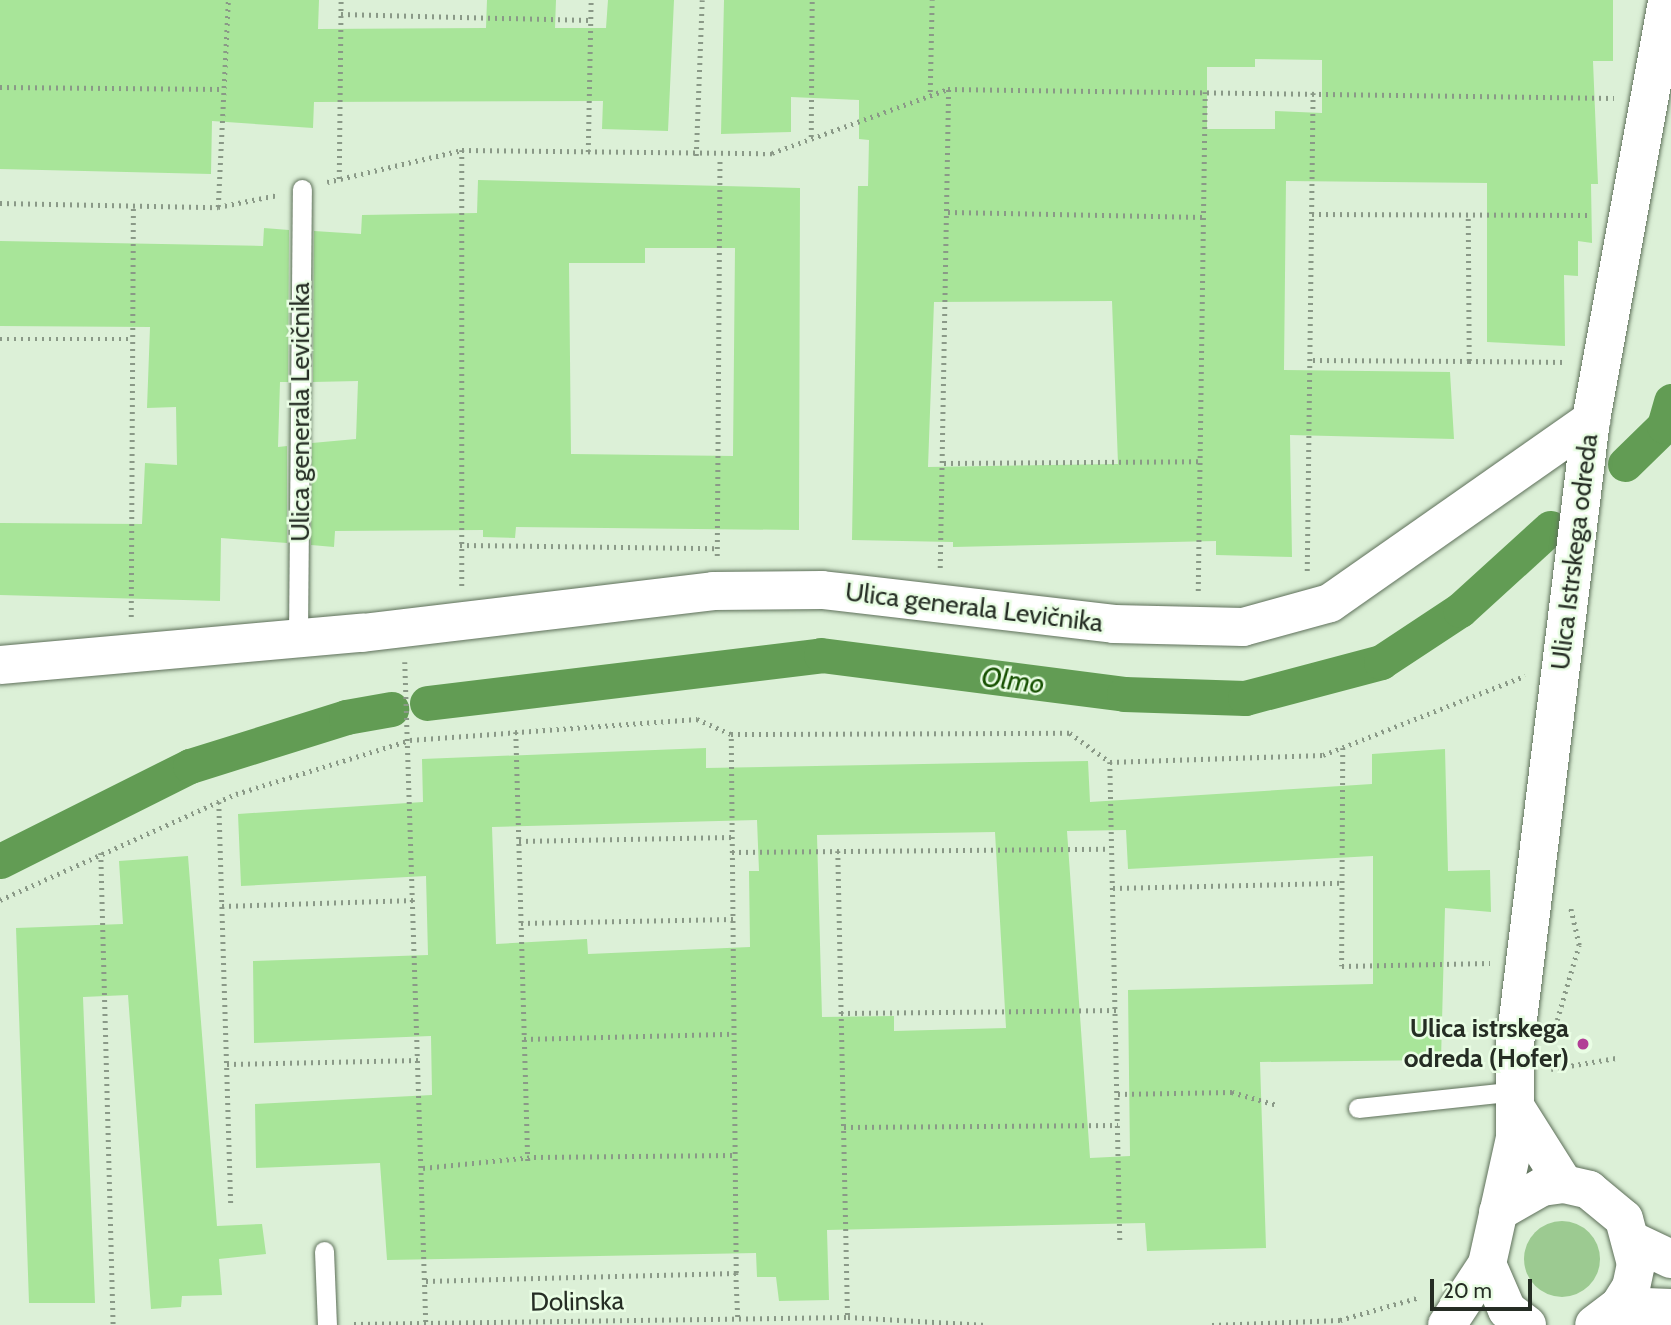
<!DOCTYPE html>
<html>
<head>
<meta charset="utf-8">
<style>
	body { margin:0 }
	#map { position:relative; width:1671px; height:1325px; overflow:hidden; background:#dcf0d7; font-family:Cabin,sans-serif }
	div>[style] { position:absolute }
	.green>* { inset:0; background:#9cca91 }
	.round { border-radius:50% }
	.canal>* { height:35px; margin:-17.5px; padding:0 17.5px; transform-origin:17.5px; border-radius:17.5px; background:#629c54 }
	.building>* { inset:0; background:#a8e599 }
	.path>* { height:4.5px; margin-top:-2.25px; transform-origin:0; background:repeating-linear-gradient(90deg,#8a9987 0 2px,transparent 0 7px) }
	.roads { filter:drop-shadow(0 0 2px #5e705a) drop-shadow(0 0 2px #5e705a) }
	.lane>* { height:19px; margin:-9.5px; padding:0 9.5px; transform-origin:9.5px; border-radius:9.5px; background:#fff }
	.street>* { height:38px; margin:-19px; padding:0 19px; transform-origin:19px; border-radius:19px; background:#fff }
	.secondary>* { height:38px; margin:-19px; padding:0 19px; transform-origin:19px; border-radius:19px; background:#fff }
	.dots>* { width:19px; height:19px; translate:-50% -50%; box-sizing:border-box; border:4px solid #e9fde4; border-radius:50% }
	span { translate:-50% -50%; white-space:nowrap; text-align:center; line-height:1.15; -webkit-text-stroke:5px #e9fde4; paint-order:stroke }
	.street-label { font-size:26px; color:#252d24 }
	.poi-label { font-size:26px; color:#252d24; font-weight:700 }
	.right { translate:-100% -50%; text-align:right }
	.water-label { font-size:28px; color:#165001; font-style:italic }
	.scale { position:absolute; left:1430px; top:1279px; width:102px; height:32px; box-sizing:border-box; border:4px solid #252d24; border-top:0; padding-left:9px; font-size:21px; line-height:24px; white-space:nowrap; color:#252d24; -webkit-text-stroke:5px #e9fde4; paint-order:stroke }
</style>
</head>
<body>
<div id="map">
	<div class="green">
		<i class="round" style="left:1524px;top:1221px;width:76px;height:76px"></i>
	</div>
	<div class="canal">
		<i style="left:1625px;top:464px;width:54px;rotate:-44.3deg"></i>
		<i style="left:1664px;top:426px;width:26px;rotate:-74deg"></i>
		<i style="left:427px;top:703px;width:397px;rotate:-6.9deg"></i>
		<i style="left:821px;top:655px;width:305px;rotate:7.3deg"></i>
		<i style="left:1124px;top:694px;width:121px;rotate:1.9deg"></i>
		<i style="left:1245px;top:698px;width:141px;rotate:-14.8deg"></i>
		<i style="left:1381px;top:662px;width:95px;rotate:-33.4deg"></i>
		<i style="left:1460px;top:610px;width:122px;rotate:-42.3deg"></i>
		<i style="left:0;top:861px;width:212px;rotate:-26.6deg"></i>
		<i style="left:190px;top:766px;width:164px;rotate:-17.4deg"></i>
		<i style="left:346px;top:717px;width:46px;rotate:-10.1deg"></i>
	</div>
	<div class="building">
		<i style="clip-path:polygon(0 0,319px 0,318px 29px,486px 28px,487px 0,556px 0,555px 28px,606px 28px,608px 0,674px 0,668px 131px,602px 129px,603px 101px,314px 102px,313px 128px,212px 121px,211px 174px,0 169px)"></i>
		<i style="clip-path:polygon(evenodd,724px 0,1613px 0,1613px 61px,1593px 61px,1598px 184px,1591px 184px,1592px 243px,1578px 241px,1578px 276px,1564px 275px,1565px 346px,1487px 342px,1487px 183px,1286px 181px,1284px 370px,1450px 372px,1454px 439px,1290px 435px,1292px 557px,1216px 555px,1216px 541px,953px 547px,953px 542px,852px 540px,858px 186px,868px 186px,869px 140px,859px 139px,859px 100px,791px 97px,791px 132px,721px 134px,724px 0,1255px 59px,1322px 60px,1322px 113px,1275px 111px,1275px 129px,1207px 129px,1207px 67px,1255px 67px,1255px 59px,724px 0,1112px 301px,1118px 464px,928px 467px,934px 302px,1112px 301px)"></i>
		<i style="clip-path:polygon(evenodd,478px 180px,800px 188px,799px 530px,516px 527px,515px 538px,483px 537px,483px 530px,335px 531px,334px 547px,311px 545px,312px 443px,356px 439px,358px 381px,313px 382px,314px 231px,361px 234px,362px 215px,477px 213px,478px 180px,645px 248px,735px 248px,733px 456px,571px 454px,569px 263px,645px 263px,645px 248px)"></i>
		<i style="clip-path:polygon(264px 228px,289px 230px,288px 382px,280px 382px,278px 447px,287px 446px,287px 543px,221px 538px,220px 601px,0 595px,0 523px,142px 524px,145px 463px,177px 465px,176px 407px,147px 408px,150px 327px,0 326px,0 241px,263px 246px)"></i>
		<i style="clip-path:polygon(evenodd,706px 748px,706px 768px,1088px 761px,1090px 802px,1372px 784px,1372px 754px,1445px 749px,1448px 871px,1490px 870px,1491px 912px,1445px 908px,1441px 1060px,1260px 1062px,1266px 1248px,1147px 1251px,1145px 1223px,827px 1230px,829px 1300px,779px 1301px,776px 1277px,757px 1277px,756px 1253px,387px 1260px,380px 1163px,256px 1168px,255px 1104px,432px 1095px,431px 1036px,254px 1043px,253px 961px,428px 955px,426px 876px,241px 886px,238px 814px,423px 802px,422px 759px,706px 748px,757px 820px,759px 871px,749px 871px,750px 947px,588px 954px,587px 939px,496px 944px,492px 827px,757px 820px,706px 748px,1126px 830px,1128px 869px,1373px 856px,1373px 984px,1128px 990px,1130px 1156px,1090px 1158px,1067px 831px,1126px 830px,706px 748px,995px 832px,1006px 1028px,894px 1031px,894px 1016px,822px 1017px,817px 835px,995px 832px)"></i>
		<i style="clip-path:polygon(188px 856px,217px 1226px,262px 1224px,266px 1254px,219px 1259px,222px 1295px,182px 1296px,181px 1307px,151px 1309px,128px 995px,83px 997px,95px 1303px,29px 1303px,16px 928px,123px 924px,119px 861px)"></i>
	</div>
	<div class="path">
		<i style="left:341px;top:14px;width:249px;rotate:1.4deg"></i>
		<i style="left:0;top:87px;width:224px;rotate:0.5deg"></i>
		<i style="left:930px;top:92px;width:92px;rotate:-88.8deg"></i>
		<i style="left:811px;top:137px;width:137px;rotate:-89.6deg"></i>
		<i style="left:462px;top:150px;width:436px;rotate:90deg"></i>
		<i style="left:588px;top:152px;width:152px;rotate:-88.9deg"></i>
		<i style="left:696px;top:156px;width:156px;rotate:-87.8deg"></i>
		<i style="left:339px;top:179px;width:179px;rotate:-89.4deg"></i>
		<i style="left:327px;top:182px;width:139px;rotate:-13.3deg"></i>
		<i style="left:462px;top:150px;width:310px;rotate:0.6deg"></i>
		<i style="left:772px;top:153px;width:187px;rotate:-20deg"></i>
		<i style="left:948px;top:89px;width:666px;rotate:0.77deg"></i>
		<i style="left:0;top:203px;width:218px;rotate:1.1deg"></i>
		<i style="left:218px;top:207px;width:61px;rotate:-11.3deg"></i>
		<i style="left:218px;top:207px;width:207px;rotate:-87.2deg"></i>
		<i style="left:948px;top:212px;width:255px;rotate:1.1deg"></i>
		<i style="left:1312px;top:214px;width:279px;rotate:0.2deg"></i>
		<i style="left:0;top:339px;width:132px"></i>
		<i style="left:1313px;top:360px;width:156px;rotate:0.4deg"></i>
		<i style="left:1469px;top:361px;width:146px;rotate:-90.4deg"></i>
		<i style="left:1469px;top:361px;width:97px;rotate:0.6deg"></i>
		<i style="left:944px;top:463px;width:259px;rotate:-0.4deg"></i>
		<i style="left:460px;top:545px;width:257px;rotate:0.7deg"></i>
		<i style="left:717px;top:556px;width:399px;rotate:-89.6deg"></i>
		<i style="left:940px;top:568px;width:479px;rotate:-89deg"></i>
		<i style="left:1307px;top:571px;width:478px;rotate:-89.3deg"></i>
		<i style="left:1198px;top:591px;width:499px;rotate:-89.2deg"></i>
		<i style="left:131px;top:617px;width:409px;rotate:-89.7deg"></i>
		<i style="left:405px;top:662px;width:662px;rotate:88.18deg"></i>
		<i style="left:516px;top:732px;width:430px;rotate:88.4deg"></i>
		<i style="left:1343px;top:748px;width:218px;rotate:90.3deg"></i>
		<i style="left:1342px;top:966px;width:148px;rotate:-1.2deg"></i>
		<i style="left:1110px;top:762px;width:482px;rotate:88.8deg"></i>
		<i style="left:219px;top:802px;width:403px;rotate:88.3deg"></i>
		<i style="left:519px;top:841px;width:213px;rotate:-1.1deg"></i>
		<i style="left:838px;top:851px;width:466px;rotate:88.8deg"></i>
		<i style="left:732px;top:852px;width:376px;rotate:-0.5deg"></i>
		<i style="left:101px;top:853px;width:472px;rotate:88.5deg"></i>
		<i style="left:1113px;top:888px;width:229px;rotate:-1.3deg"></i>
		<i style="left:0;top:900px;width:259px;rotate:-24.2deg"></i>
		<i style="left:236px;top:794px;width:182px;rotate:-17.2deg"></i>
		<i style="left:410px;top:740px;width:288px;rotate:-4.2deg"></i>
		<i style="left:697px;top:719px;width:37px;rotate:24deg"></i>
		<i style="left:731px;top:734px;width:339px;rotate:-0.2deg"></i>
		<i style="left:1070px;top:733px;width:49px;rotate:35.9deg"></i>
		<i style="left:1110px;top:762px;width:213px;rotate:-1.9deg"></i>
		<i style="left:1323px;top:755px;width:217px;rotate:-21.4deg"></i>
		<i style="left:222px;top:906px;width:193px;rotate:-1.8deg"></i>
		<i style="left:521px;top:923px;width:212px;rotate:-1.1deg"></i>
		<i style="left:841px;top:1013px;width:275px;rotate:-0.6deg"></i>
		<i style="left:1557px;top:1020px;width:78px;rotate:-73.7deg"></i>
		<i style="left:1579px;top:945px;width:39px;rotate:-103deg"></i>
		<i style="left:524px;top:1039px;width:210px;rotate:-1.4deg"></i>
		<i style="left:227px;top:1064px;width:192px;rotate:-1.2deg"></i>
		<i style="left:1551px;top:1069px;width:66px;rotate:-9.6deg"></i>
		<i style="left:1118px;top:1094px;width:114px;rotate:-1deg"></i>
		<i style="left:1232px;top:1092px;width:47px;rotate:16.1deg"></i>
		<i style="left:844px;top:1127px;width:274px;rotate:-0.4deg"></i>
		<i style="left:423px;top:1168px;width:112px;rotate:-5.7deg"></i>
		<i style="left:534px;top:1157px;width:201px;rotate:-0.6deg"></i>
		<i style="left:736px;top:1273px;width:46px;rotate:87.5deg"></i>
		<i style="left:426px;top:1281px;width:310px;rotate:-1.5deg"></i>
		<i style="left:736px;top:1273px;width:539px;rotate:-90.53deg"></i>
		<i style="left:354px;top:1324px;width:494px;rotate:-0.8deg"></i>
		<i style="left:848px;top:1317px;width:139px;rotate:3.3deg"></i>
		<i style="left:1212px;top:1325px;width:128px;rotate:-2.2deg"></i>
		<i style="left:1340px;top:1320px;width:83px;rotate:-16deg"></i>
	</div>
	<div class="roads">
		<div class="lane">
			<i style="left:298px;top:636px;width:447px;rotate:-89.5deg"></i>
			<i style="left:1358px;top:1108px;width:159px;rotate:-6.1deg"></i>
			<i style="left:324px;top:1251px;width:74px;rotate:87.7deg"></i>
		</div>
		<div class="street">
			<i style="left:0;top:665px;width:363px;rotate:-5.1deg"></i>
			<i style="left:362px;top:633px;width:354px;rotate:-6.8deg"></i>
			<i style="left:713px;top:591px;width:109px;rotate:-0.5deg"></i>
			<i style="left:822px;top:590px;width:294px;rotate:6.6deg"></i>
			<i style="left:1114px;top:624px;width:129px;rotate:1.3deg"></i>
			<i style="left:1243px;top:627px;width:90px;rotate:-15.4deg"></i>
			<i style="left:1330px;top:603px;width:319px;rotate:-35deg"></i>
			<i style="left:1447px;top:1325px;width:73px;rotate:-56.7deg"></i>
		</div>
		<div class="secondary">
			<i style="left:1516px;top:1108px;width:90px;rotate:57.7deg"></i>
			<i style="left:1498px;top:1212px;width:51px;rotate:-29.6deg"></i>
			<i style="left:1542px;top:1187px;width:22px;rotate:-8deg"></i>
			<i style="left:1564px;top:1184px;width:26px;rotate:13deg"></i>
			<i style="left:1589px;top:1190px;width:45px;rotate:39.6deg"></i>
			<i style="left:1624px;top:1219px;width:47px;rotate:75.1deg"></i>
			<i style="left:1636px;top:1264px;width:24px;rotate:102deg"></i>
			<i style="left:1631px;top:1287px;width:22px;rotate:122deg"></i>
			<i style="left:1619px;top:1306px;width:31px;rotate:143deg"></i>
			<i style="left:1633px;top:1241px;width:42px;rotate:25.3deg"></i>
			<i style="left:1619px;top:1306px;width:52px;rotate:2.2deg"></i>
			<i style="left:1527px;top:1325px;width:25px;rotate:-143deg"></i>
			<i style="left:1507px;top:1310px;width:50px;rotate:-113.5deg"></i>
			<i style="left:1487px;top:1264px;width:129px;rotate:-77.5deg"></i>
			<i style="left:1515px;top:1138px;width:94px;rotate:-90deg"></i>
			<i style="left:1515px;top:1044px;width:629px;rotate:-83.06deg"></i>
			<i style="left:1591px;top:420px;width:427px;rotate:-79.7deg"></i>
		</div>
	</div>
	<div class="dots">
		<i style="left:1583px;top:1044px;background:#b23e96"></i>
	</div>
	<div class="street-label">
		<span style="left:301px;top:412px;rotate:-90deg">Ulica generala Levičnika</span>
		<span style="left:1575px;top:552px;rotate:-83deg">Ulica Istrskega odreda</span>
		<span style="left:974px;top:608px;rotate:7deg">Ulica generala Levičnika</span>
		<span style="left:577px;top:1302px;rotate:-1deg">Dolinska</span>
	</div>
	<div class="poi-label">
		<span class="right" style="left:1569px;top:1044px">Ulica istrskega<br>odreda (Hofer)</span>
	</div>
	<div class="water-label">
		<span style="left:1013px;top:680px;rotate:7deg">Olmo</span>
	</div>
	<div class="scale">20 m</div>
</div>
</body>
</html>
